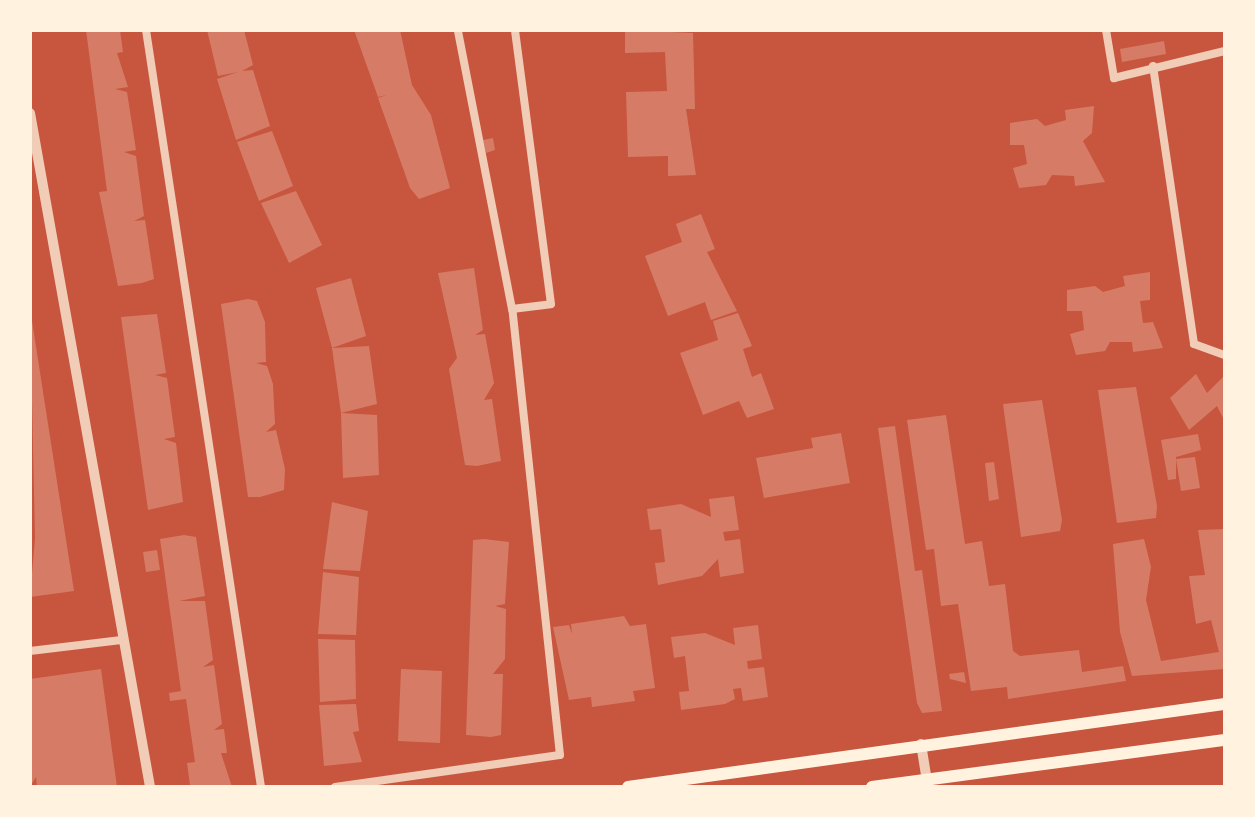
<!DOCTYPE html>
<html>
<head>
<meta charset="utf-8">
<style>
	body { margin:0 }
	#map { position:relative; width:1255px; height:817px; overflow:hidden; background:#c8553d; font-family:Signika,sans-serif }
	div>[style] { position:absolute }
	.building>* { inset:0; background:#d67c66 }
	.minor>* { height:8px; margin:-4px; padding:0 4px; transform-origin:4px; border-radius:4px; background:#f1ccb7 }
	.tertiary>* { height:10px; margin:-5px; padding:0 5px; transform-origin:5px; border-radius:5px; background:#f1ccb7 }
	.secondary>* { height:12px; margin:-6px; padding:0 6px; transform-origin:6px; border-radius:6px; background:#fff3e0 }
	span { translate:-50% -50%; white-space:nowrap; text-align:center; line-height:1.15; -webkit-text-stroke:6px #fff3e0; paint-order:stroke }
	.frame { position:absolute; inset:0; border:32px solid #fff3e0; pointer-events:none }
</style>
</head>
<body>
<div id="map">
	<div class="building">
		<i style="clip-path:polygon(86px 30px,120px 30px,123px 52px,117px 53px,128px 87px,115px 89px,127px 92px,136px 150px,124px 152px,136px 156px,144px 216px,134px 221px,145px 220px,154px 279px,142px 283px,118px 286px,99px 192px,107px 191px)"></i>
		<i style="clip-path:polygon(207px 30px,244px 30px,253px 65px,242px 71px,253px 70px,270px 126px,236px 140px,217px 79px,238px 72px,218px 76px)"></i>
		<i style="clip-path:polygon(354px 30px,400px 30px,412px 85px,431px 115px,450px 188px,419px 199px,410px 188px,378px 98px,387px 95px,378px 97px)"></i>
		<i style="clip-path:polygon(625px 30px,693px 33px,695px 109px,686px 109px,696px 175px,668px 176px,668px 156px,628px 157px,626px 92px,667px 91px,665px 52px,625px 53px)"></i>
		<i style="clip-path:polygon(1164px 41px,1166px 54px,1122px 62px,1120px 49px)"></i>
		<i style="clip-path:polygon(1094px 106px,1092px 133px,1083px 141px,1105px 182px,1075px 186px,1074px 176px,1052px 175px,1046px 185px,1019px 188px,1013px 168px,1027px 164px,1024px 145px,1010px 145px,1010px 123px,1037px 119px,1045px 126px,1066px 120px,1065px 110px)"></i>
		<i style="clip-path:polygon(272px 131px,293px 186px,259px 201px,237px 142px)"></i>
		<i style="clip-path:polygon(493px 138px,495px 150px,486px 153px,483px 140px)"></i>
		<i style="clip-path:polygon(296px 191px,322px 245px,289px 263px,261px 203px)"></i>
		<i style="clip-path:polygon(701px 214px,715px 249px,707px 252px,737px 311px,711px 320px,705px 302px,668px 316px,645px 256px,682px 242px,676px 224px)"></i>
		<i style="clip-path:polygon(474px 268px,483px 330px,475px 335px,485px 334px,494px 383px,484px 400px,492px 399px,501px 461px,477px 466px,465px 465px,449px 369px,457px 358px,438px 273px)"></i>
		<i style="clip-path:polygon(1150px 272px,1150px 300px,1140px 301px,1143px 323px,1153px 322px,1163px 348px,1133px 352px,1132px 342px,1110px 342px,1105px 351px,1076px 355px,1070px 334px,1084px 330px,1082px 311px,1067px 311px,1067px 290px,1095px 286px,1103px 292px,1125px 286px,1123px 276px)"></i>
		<i style="clip-path:polygon(351px 278px,366px 336px,332px 348px,316px 288px)"></i>
		<i style="clip-path:polygon(248px 299px,257px 301px,265px 322px,266px 362px,256px 363px,267px 366px,273px 384px,275px 424px,266px 432px,276px 430px,285px 469px,284px 490px,260px 497px,248px 497px,221px 304px)"></i>
		<i style="clip-path:polygon(30px 308px,74px 591px,30px 597px,35px 538px)"></i>
		<i style="clip-path:polygon(738px 313px,752px 346px,743px 349px,752px 377px,761px 373px,774px 409px,747px 418px,739px 401px,703px 415px,680px 353px,718px 340px,713px 321px)"></i>
		<i style="clip-path:polygon(157px 314px,166px 373px,155px 375px,167px 378px,175px 437px,164px 439px,176px 443px,183px 502px,148px 510px,121px 317px)"></i>
		<i style="clip-path:polygon(369px 346px,377px 404px,341px 413px,332px 348px)"></i>
		<i style="clip-path:polygon(1196px 374px,1207px 393px,1225px 375px,1225px 422px,1217px 406px,1189px 430px,1170px 398px)"></i>
		<i style="clip-path:polygon(1136px 387px,1157px 506px,1156px 518px,1117px 523px,1098px 390px)"></i>
		<i style="clip-path:polygon(1042px 400px,1062px 520px,1060px 531px,1021px 537px,1003px 404px)"></i>
		<i style="clip-path:polygon(341px 413px,377px 415px,379px 475px,343px 478px)"></i>
		<i style="clip-path:polygon(946px 415px,965px 544px,982px 541px,989px 586px,1005px 584px,1013px 651px,1020px 656px,1079px 650px,1082px 672px,1123px 666px,1126px 681px,1008px 699px,1007px 687px,971px 691px,958px 604px,941px 606px,934px 549px,926px 550px,907px 420px)"></i>
		<i style="clip-path:polygon(895px 426px,915px 571px,922px 570px,942px 711px,922px 713px,917px 703px,878px 428px)"></i>
		<i style="clip-path:polygon(841px 433px,850px 483px,764px 498px,756px 458px,813px 448px,811px 438px)"></i>
		<i style="clip-path:polygon(1198px 434px,1201px 450px,1176px 457px,1176px 479px,1168px 480px,1161px 440px)"></i>
		<i style="clip-path:polygon(1195px 457px,1200px 488px,1181px 491px,1176px 459px)"></i>
		<i style="clip-path:polygon(994px 462px,999px 499px,989px 501px,985px 463px)"></i>
		<i style="clip-path:polygon(734px 496px,739px 530px,723px 532px,725px 541px,740px 539px,744px 573px,720px 577px,718px 559px,702px 576px,658px 585px,655px 563px,665px 562px,661px 529px,650px 530px,647px 509px,681px 504px,711px 517px,709px 499px)"></i>
		<i style="clip-path:polygon(332px 502px,368px 511px,360px 571px,323px 569px)"></i>
		<i style="clip-path:polygon(1225px 529px,1225px 669px,1132px 676px,1120px 632px,1113px 544px,1144px 539px,1151px 567px,1146px 600px,1161px 661px,1219px 652px,1211px 620px,1196px 624px,1189px 576px,1205px 575px,1198px 530px)"></i>
		<i style="clip-path:polygon(184px 535px,196px 537px,205px 596px,179px 601px,205px 601px,213px 660px,203px 667px,214px 665px,222px 724px,214px 730px,224px 729px,227px 753px,221px 753px,232px 787px,190px 785px,187px 763px,195px 762px,186px 699px,170px 701px,169px 693px,181px 691px,160px 539px)"></i>
		<i style="clip-path:polygon(484px 539px,509px 542px,505px 604px,495px 606px,506px 609px,505px 659px,493px 674px,503px 674px,501px 735px,491px 737px,466px 735px,473px 540px)"></i>
		<i style="clip-path:polygon(157px 550px,160px 570px,146px 572px,143px 552px)"></i>
		<i style="clip-path:polygon(323px 572px,359px 577px,356px 635px,318px 634px)"></i>
		<i style="clip-path:polygon(624px 616px,630px 626px,646px 624px,655px 688px,633px 691px,635px 701px,592px 707px,591px 697px,569px 700px,553px 627px,569px 625px,572px 634px,571px 624px)"></i>
		<i style="clip-path:polygon(758px 625px,762px 659px,747px 661px,748px 669px,764px 667px,768px 697px,743px 701px,741px 688px,733px 689px,735px 699px,725px 704px,681px 710px,679px 692px,689px 691px,685px 656px,674px 658px,671px 637px,705px 633px,735px 645px,733px 628px)"></i>
		<i style="clip-path:polygon(318px 639px,355px 640px,356px 699px,320px 702px)"></i>
		<i style="clip-path:polygon(101px 669px,117px 787px,37px 787px,36px 777px,30px 787px,30px 679px)"></i>
		<i style="clip-path:polygon(401px 669px,442px 671px,440px 743px,398px 741px)"></i>
		<i style="clip-path:polygon(964px 672px,966px 683px,950px 679px,949px 674px)"></i>
		<i style="clip-path:polygon(356px 704px,359px 731px,353px 732px,362px 762px,324px 766px,319px 705px)"></i>
	</div>
	<div class="minor">
		<i style="left:146px;top:30px;width:766px;rotate:81.36deg"></i>
		<i style="left:1106px;top:30px;width:49px;rotate:80.5deg"></i>
		<i style="left:1114px;top:78px;width:114px;rotate:-13.7deg"></i>
		<i style="left:1153px;top:66px;width:281px;rotate:81.6deg"></i>
		<i style="left:1194px;top:344px;width:33px;rotate:20deg"></i>
		<i style="left:512px;top:309px;width:39px;rotate:-7deg"></i>
		<i style="left:551px;top:304px;width:276px;rotate:-97.5deg"></i>
		<i style="left:30px;top:651px;width:92px;rotate:-6.9deg"></i>
		<i style="left:335px;top:787px;width:227px;rotate:-8.1deg"></i>
		<i style="left:560px;top:755px;width:449px;rotate:-96.1deg"></i>
		<i style="left:512px;top:309px;width:284px;rotate:-101deg"></i>
	</div>
	<div class="tertiary">
		<i style="left:30px;top:113px;width:685px;rotate:79.9deg"></i>
		<i style="left:921px;top:744px;width:44px;rotate:80.8deg"></i>
	</div>
	<div class="secondary">
		<i style="left:628px;top:787px;width:603px;rotate:-7.92deg"></i>
		<i style="left:872px;top:787px;width:356px;rotate:-7.6deg"></i>
	</div>
	<div class="frame"></div>
</div>
</body>
</html>
